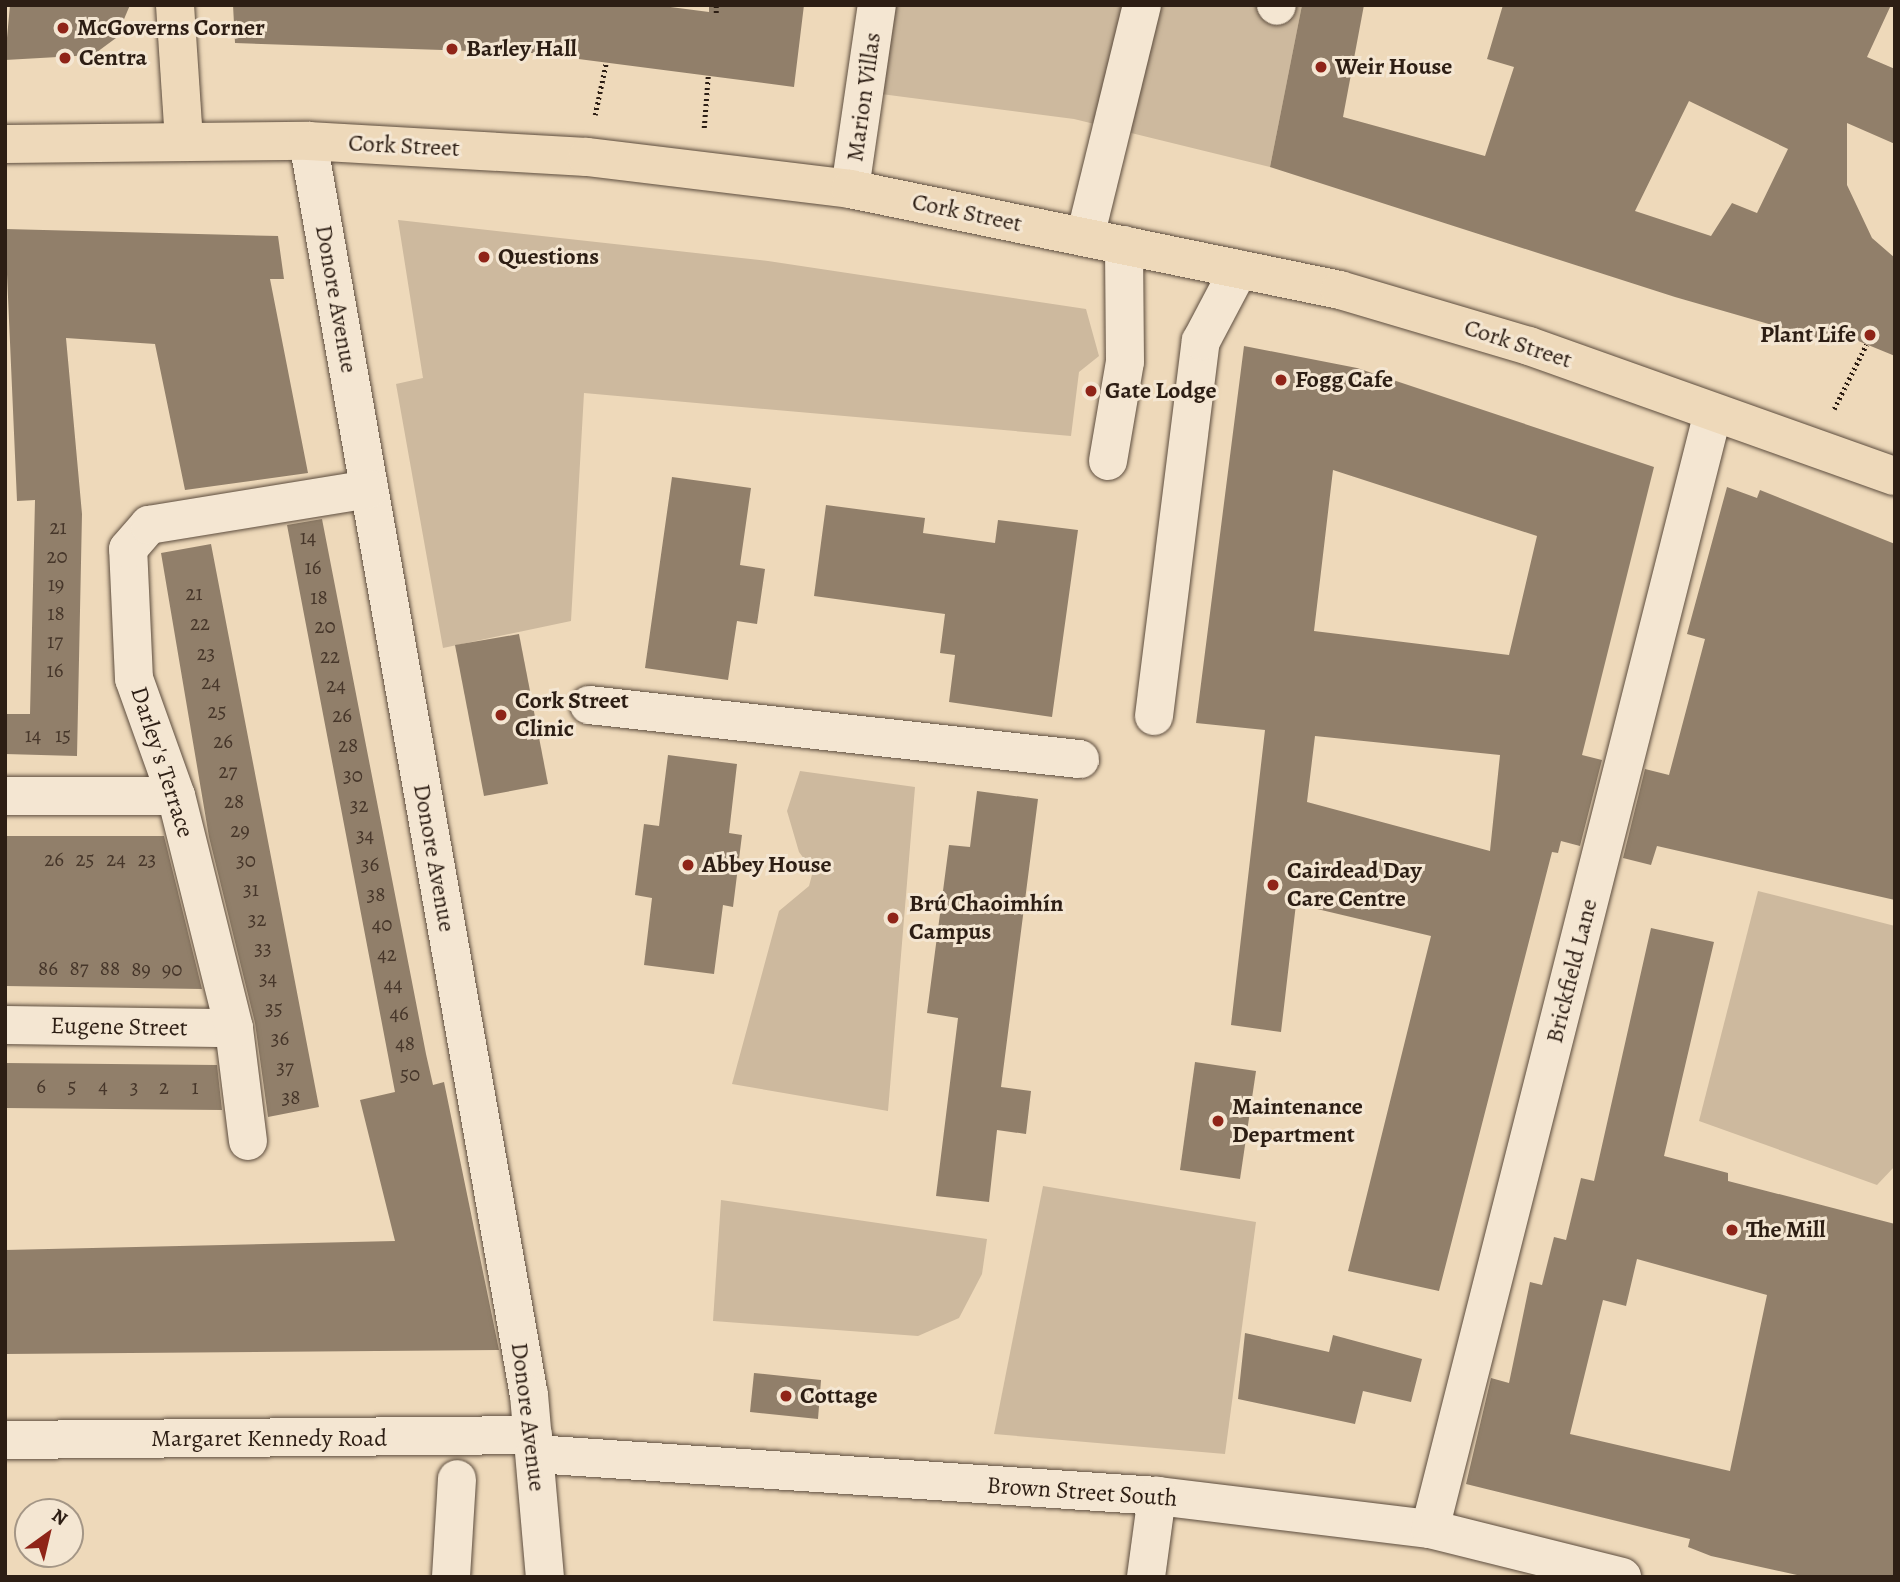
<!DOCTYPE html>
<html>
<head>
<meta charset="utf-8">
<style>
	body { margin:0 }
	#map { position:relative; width:1900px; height:1582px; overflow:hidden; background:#eed9ba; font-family:Alegreya,serif }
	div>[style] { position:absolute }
	.green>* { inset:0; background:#cdb99e }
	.building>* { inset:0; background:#917f6a }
	.path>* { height:4.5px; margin-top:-2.25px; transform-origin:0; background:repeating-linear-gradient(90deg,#2d1e14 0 2px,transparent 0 5.5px) }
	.roads { filter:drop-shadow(0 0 2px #5d4d3e) drop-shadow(0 0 2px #5d4d3e) }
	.minor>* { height:38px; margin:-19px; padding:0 19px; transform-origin:19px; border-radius:19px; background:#f4e6d2 }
	.major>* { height:38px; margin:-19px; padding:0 19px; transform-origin:19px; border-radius:19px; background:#eed9ba }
	.dots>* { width:19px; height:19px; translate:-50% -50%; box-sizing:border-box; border:4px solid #f4e6d2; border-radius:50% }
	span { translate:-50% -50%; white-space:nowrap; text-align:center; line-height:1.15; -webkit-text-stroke:6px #f4e6d2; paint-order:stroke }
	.number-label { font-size:21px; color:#46362a }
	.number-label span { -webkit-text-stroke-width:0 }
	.poi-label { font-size:24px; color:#2d1e14; font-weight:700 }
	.left { translate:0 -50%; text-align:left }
	.right { translate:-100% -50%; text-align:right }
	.street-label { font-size:24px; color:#2d1e14 }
	.frame { position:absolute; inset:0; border:7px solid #2d1e14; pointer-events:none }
	.north { position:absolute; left:14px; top:1498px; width:70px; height:70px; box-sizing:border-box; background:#f4e6d2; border:2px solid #a49686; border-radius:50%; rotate:34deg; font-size:19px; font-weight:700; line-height:28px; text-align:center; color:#2d1e14 }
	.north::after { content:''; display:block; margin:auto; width:24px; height:32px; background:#8f2418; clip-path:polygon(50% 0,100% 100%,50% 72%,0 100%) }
</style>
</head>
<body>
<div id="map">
	<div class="green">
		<i style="clip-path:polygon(896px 5px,1302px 5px,1270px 167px,1074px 119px,881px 94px)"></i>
		<i style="clip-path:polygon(398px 220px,768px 261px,1086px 309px,1099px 356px,1079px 372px,1071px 436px,584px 393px,571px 621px,443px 648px,396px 384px,423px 378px)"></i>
		<i style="clip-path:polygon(800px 771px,915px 787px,888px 1111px,732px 1084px,779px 911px,809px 886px,813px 871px,799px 852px,787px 811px)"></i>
		<i style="clip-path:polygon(1758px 891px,1895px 926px,1895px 1166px,1877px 1185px,1699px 1121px)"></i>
		<i style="clip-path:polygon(1043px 1186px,1256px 1222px,1225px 1454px,994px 1434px)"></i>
		<i style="clip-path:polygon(721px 1200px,987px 1239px,982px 1274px,959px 1318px,918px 1336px,713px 1321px)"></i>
	</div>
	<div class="building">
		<i style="clip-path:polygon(10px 5px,130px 5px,116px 38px,93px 55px,5px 60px)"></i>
		<i style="clip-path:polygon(233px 5px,655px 5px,709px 12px,709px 5px,804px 5px,794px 87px,532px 53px,235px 43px)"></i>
		<i style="clip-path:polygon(evenodd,1302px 5px,1364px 5px,1343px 117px,1485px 156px,1514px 67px,1487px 59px,1503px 5px,1891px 5px,1867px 57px,1895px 69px,1895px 144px,1847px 123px,1847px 185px,1872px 238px,1895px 258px,1895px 356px,1834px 331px,1831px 342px,1675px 297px,1270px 167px,1302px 5px,1689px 101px,1788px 149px,1757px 213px,1732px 203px,1711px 236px,1635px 211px,1689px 101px)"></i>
		<i style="clip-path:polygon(5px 229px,278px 236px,284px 279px,270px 279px,308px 473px,185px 490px,155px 344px,66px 338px,82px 514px,77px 756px,5px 754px,5px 714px,30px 714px,35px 500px,17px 501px)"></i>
		<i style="clip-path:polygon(evenodd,1244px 346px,1357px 368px,1654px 467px,1582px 755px,1602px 760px,1580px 846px,1561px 841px,1558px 853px,1552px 852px,1439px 1291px,1348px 1271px,1431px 936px,1296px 904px,1281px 1032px,1231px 1025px,1265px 730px,1196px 723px,1244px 346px,1333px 470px,1537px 536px,1509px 655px,1314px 631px,1333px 470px,1244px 346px,1315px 736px,1500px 755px,1490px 851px,1307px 802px,1315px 736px)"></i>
		<i style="clip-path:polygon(672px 477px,751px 488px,740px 565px,765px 569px,757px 624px,737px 621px,728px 680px,645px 668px)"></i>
		<i style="clip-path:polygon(1727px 487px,1757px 498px,1760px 490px,1895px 544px,1895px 900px,1657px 846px,1651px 865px,1623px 858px,1645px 769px,1669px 775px,1705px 639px,1687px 634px)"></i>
		<i style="clip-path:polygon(826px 505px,925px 518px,923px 533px,995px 543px,998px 520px,1078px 530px,1052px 717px,949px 702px,955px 655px,940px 653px,945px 614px,814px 596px)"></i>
		<i style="clip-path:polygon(322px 519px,426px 1054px,433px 1085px,444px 1082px,499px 1350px,5px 1354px,5px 1250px,395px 1241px,360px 1100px,395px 1092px,287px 525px)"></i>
		<i style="clip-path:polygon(211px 544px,319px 1107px,268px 1117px,255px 1023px,209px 837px,161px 553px)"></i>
		<i style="clip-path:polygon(519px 634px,548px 784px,484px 796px,455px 645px)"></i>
		<i style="clip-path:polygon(668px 755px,737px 764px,729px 833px,742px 835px,733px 907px,723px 905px,714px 974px,644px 965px,652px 898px,635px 895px,644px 824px,659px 826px)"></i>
		<i style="clip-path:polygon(977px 791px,1038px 799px,1001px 1087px,1031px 1091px,1026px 1134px,997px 1130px,989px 1202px,936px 1196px,958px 1018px,927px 1013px,949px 845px,970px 847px)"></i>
		<i style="clip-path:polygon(5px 836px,164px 836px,202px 989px,5px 986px)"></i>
		<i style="clip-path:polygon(evenodd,1651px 928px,1714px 942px,1664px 1156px,1728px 1173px,1728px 1181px,1895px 1224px,1895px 1577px,1806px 1577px,1711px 1556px,1688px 1547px,1690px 1539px,1466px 1484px,1491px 1378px,1509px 1383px,1530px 1282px,1542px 1285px,1554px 1237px,1566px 1240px,1581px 1178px,1594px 1181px,1651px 928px,1637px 1259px,1767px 1295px,1730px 1471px,1570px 1434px,1603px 1300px,1626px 1306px,1637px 1259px)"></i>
		<i style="clip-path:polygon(1195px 1062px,1256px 1071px,1240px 1179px,1180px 1170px)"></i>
		<i style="clip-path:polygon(5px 1063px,217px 1065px,222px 1110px,5px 1108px)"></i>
		<i style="clip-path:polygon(1245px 1333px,1329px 1352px,1333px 1335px,1422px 1359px,1411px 1402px,1363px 1391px,1355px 1424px,1238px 1399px)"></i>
		<i style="clip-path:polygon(754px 1373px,821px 1380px,818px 1419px,750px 1412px)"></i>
	</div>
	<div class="path">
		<i style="left:716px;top:13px;width:8px;rotate:-90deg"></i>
		<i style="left:595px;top:115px;width:53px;rotate:-78.1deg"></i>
		<i style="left:704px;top:128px;width:52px;rotate:-85.6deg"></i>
		<i style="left:1834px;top:409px;width:72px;rotate:-63.4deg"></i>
	</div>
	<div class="roads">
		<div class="minor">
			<i style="left:1276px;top:5px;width:1px;rotate:45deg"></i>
			<i style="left:308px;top:141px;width:1273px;rotate:80.01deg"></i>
			<i style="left:529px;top:1395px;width:183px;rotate:85deg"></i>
			<i style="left:850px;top:189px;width:186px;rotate:-81.7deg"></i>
			<i style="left:1085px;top:237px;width:239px;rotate:-76.2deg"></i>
			<i style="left:1108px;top:461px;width:100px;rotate:-80.3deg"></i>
			<i style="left:1125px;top:362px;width:117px;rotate:-90.5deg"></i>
			<i style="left:589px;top:705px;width:494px;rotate:6.3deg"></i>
			<i style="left:1154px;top:716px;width:378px;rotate:-82.9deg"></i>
			<i style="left:1201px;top:341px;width:81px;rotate:-62.2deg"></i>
			<i style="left:5px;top:796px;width:171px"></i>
			<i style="left:5px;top:1025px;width:229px;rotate:0.8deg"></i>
			<i style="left:248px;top:1141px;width:114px;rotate:-97.1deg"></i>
			<i style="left:234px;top:1028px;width:239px;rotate:-104deg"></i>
			<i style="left:176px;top:796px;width:124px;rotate:-109.7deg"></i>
			<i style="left:134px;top:679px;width:130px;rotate:-92.6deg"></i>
			<i style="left:128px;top:549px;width:32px;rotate:-49deg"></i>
			<i style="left:149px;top:525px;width:223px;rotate:-9.3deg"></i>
			<i style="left:5px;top:1440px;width:528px;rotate:-0.54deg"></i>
			<i style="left:535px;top:1454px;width:623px;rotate:3.86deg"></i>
			<i style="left:1157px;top:1496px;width:275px;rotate:6.9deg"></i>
			<i style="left:1430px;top:1529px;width:198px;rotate:14deg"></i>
			<i style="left:1430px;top:1529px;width:1152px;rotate:-75.78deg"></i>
			<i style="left:451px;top:1577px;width:98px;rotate:-86.5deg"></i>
			<i style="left:1146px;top:1577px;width:82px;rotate:-82.3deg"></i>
		</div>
		<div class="major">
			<i style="left:175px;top:5px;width:137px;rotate:86.2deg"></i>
			<i style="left:5px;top:144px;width:303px;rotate:-0.6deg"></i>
			<i style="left:308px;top:141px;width:279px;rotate:3.3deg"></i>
			<i style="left:587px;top:157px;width:265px;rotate:6.9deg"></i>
			<i style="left:850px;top:189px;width:500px;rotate:11.65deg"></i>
			<i style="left:1340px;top:290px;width:197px;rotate:16.5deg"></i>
			<i style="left:1529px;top:346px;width:388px;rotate:19.6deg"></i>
		</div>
	</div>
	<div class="dots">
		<i style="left:63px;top:28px;background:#8f2418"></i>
		<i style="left:452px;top:49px;background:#8f2418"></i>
		<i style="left:65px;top:58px;background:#8f2418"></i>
		<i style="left:1321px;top:67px;background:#8f2418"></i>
		<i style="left:484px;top:257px;background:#8f2418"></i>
		<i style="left:1870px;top:335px;background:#8f2418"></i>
		<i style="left:1281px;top:380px;background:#8f2418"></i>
		<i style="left:1091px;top:391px;background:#8f2418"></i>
		<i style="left:501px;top:715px;background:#8f2418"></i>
		<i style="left:688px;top:865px;background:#8f2418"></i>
		<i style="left:1273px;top:885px;background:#8f2418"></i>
		<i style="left:893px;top:918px;background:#8f2418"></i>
		<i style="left:1218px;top:1121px;background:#8f2418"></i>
		<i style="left:1732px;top:1230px;background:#8f2418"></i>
		<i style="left:786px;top:1396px;background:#8f2418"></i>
	</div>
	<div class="number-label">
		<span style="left:58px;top:527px">21</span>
		<span style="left:308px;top:537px">14</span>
		<span style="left:57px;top:556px">20</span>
		<span style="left:313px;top:567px">16</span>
		<span style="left:56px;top:584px">19</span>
		<span style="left:194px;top:593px">21</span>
		<span style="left:319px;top:597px">18</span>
		<span style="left:56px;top:613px">18</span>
		<span style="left:200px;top:623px">22</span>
		<span style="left:325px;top:626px">20</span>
		<span style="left:55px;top:641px">17</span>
		<span style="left:206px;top:653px">23</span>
		<span style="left:330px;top:656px">22</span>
		<span style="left:55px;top:670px">16</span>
		<span style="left:211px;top:682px">24</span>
		<span style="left:336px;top:685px">24</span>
		<span style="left:217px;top:711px">25</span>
		<span style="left:342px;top:715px">26</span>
		<span style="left:33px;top:735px">14</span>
		<span style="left:63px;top:735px">15</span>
		<span style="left:223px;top:741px">26</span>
		<span style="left:348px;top:745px">28</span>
		<span style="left:228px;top:771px">27</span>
		<span style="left:353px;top:775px">30</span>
		<span style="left:234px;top:801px">28</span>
		<span style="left:359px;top:805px">32</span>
		<span style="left:240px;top:830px">29</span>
		<span style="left:365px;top:835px">34</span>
		<span style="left:54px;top:859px">26</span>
		<span style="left:85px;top:859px">25</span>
		<span style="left:116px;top:859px">24</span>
		<span style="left:147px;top:859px">23</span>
		<span style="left:246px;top:860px">30</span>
		<span style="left:370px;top:864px">36</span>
		<span style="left:251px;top:889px">31</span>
		<span style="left:376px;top:894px">38</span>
		<span style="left:257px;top:919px">32</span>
		<span style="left:382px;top:924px">40</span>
		<span style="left:263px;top:948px">33</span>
		<span style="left:387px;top:954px">42</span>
		<span style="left:48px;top:968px">86</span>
		<span style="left:79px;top:968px">87</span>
		<span style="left:110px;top:968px">88</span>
		<span style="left:141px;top:969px">89</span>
		<span style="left:172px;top:969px">90</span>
		<span style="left:268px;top:978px">34</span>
		<span style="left:393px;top:984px">44</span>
		<span style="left:274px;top:1008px">35</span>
		<span style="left:399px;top:1013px">46</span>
		<span style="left:280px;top:1038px">36</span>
		<span style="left:405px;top:1043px">48</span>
		<span style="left:285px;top:1067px">37</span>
		<span style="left:410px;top:1074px">50</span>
		<span style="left:41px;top:1086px">6</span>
		<span style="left:72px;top:1086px">5</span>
		<span style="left:103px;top:1086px">4</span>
		<span style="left:134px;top:1087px">3</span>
		<span style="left:164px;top:1087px">2</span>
		<span style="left:195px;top:1087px">1</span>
		<span style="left:291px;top:1097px">38</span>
	</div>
	<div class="poi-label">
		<span class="left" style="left:77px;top:28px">McGoverns Corner</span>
		<span class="left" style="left:466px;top:49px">Barley Hall</span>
		<span class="left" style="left:79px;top:58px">Centra</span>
		<span class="left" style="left:1335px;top:67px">Weir House</span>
		<span class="left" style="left:498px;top:257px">Questions</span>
		<span class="right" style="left:1856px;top:335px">Plant Life</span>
		<span class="left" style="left:1295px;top:380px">Fogg Cafe</span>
		<span class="left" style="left:1105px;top:391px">Gate Lodge</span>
		<span class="left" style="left:515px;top:715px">Cork Street<br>Clinic</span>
		<span class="left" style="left:702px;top:865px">Abbey House</span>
		<span class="left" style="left:1287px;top:885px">Cairdead Day<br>Care Centre</span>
		<span class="left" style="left:909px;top:918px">Brú Chaoimhín<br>Campus</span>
		<span class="left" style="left:1232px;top:1121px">Maintenance<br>Department</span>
		<span class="left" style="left:1746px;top:1230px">The Mill</span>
		<span class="left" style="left:800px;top:1396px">Cottage</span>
	</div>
	<div class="street-label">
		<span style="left:864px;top:97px;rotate:-82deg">Marion Villas</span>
		<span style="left:404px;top:146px;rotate:3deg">Cork Street</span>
		<span style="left:967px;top:213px;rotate:12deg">Cork Street</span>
		<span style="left:336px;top:299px;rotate:80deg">Donore Avenue</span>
		<span style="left:1518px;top:344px;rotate:18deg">Cork Street</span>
		<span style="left:162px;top:762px;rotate:72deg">Darley's Terrace</span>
		<span style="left:434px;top:858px;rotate:80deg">Donore Avenue</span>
		<span style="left:1572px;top:971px;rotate:-76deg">Brickfield Lane</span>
		<span style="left:119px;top:1027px;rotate:1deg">Eugene Street</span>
		<span style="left:528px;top:1417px;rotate:83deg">Donore Avenue</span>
		<span style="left:269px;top:1439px">Margaret Kennedy Road</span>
		<span style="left:1082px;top:1492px;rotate:4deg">Brown Street South</span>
	</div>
	<div class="frame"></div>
	<div class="north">N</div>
</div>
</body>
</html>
